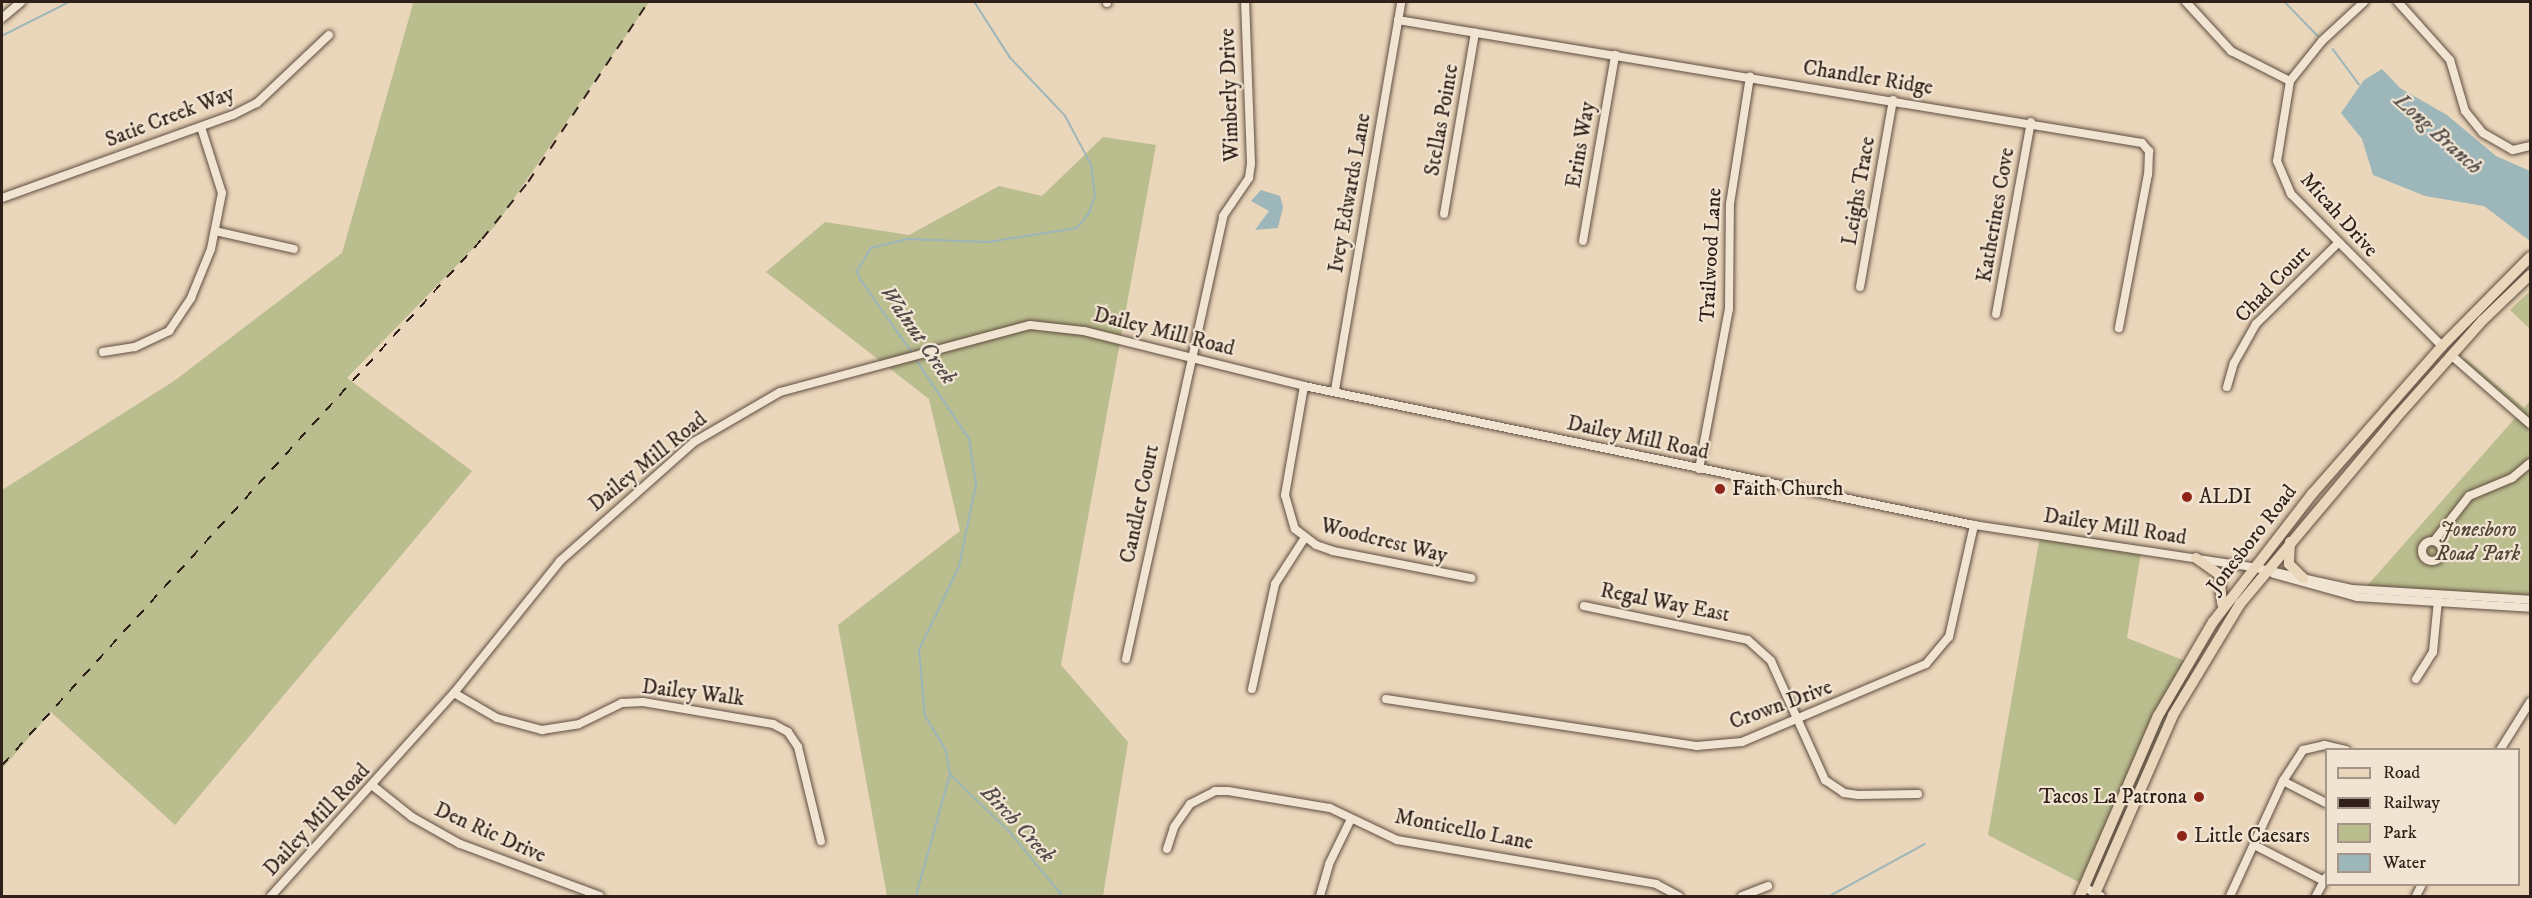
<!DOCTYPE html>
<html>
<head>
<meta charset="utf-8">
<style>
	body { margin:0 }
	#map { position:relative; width:2532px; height:898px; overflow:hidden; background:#ead6ba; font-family:"IM FELL DW Pica",serif }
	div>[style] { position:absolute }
	.green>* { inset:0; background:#babd8d }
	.water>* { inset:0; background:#9cb6ba }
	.stream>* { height:1.5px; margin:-0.75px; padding:0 0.75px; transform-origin:0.75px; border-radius:0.75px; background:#9cb6ba }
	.roads { filter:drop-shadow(0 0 2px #5f4d41) drop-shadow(0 0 2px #5f4d41) }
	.minor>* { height:8px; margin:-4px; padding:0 4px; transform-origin:4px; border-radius:4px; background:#f1e4d2 }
	.minor>.ring { margin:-4px; padding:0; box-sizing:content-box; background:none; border:8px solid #f1e4d2; border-radius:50% }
	.major>* { height:10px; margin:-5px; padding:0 5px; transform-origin:5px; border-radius:5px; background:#ead6ba }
	.rail>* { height:1.5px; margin-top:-0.75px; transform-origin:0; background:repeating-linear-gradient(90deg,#311f19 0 10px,transparent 0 20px) }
	.dots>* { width:16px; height:16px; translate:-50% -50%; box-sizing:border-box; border:3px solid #f1e4d2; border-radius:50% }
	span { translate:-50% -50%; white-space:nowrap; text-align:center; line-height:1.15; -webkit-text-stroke:4.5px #f1e4d2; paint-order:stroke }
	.street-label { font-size:21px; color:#311f19 }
	.poi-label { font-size:21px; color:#311f19 }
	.left { translate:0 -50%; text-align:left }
	.right { translate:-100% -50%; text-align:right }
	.park-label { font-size:21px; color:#534636; font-style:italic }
	.water-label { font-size:22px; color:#514c49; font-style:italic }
	.frame { position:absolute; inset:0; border:3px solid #311f19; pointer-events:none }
	.legend { position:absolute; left:2325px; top:748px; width:195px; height:138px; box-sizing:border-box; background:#f1e4d2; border:2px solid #a49588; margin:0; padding:8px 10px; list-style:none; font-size:18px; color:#311f19 }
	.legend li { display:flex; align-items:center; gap:12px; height:30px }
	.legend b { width:30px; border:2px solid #a49588 }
</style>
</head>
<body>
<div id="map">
	<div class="green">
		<i style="clip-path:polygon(409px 2px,649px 2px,495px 226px,347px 378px,472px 471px,175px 825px,51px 712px,2px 769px,2px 490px,174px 381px,342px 253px,413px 4px)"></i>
		<i style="clip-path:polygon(1103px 137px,1156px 145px,1061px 665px,1128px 742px,1103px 896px,887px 896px,838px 625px,960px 531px,929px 399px,766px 272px,825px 222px,909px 235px,999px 186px,1042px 196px)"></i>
		<i style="clip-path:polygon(2530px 291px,2530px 329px,2510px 310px)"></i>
		<i style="clip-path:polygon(2465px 358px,2524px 408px,2530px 401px,2530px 597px,2366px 587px,2516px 417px,2458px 366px)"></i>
		<i style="clip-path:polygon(2041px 530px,2142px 546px,2127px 638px,2193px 664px,2092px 889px,1988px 835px)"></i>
	</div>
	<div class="water">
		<i style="clip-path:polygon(2382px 69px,2400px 88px,2447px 115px,2496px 156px,2530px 171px,2530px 241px,2484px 206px,2425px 196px,2373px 175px,2362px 139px,2341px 113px,2364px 80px)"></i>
		<i style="clip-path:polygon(1261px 190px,1280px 196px,1283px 207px,1278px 228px,1255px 230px,1269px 211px,1251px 201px)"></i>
	</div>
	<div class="stream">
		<i style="left:2285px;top:2px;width:47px;rotate:45.9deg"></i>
		<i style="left:2px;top:36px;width:75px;rotate:-26.9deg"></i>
		<i style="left:2333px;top:49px;width:44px;rotate:53.4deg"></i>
		<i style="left:912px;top:353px;width:88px;rotate:-125.3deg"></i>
		<i style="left:861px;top:281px;width:10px;rotate:-114deg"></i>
		<i style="left:857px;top:272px;width:28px;rotate:-60deg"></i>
		<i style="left:871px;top:248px;width:36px;rotate:-14deg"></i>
		<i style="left:906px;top:239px;width:82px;rotate:2.1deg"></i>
		<i style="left:988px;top:242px;width:90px;rotate:-8.9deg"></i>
		<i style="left:1077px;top:228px;width:19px;rotate:-51deg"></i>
		<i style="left:1089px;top:213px;width:18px;rotate:-71deg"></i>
		<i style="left:1095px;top:196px;width:31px;rotate:-97deg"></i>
		<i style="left:1091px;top:165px;width:55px;rotate:-118deg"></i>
		<i style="left:1065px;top:116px;width:80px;rotate:-133.5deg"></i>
		<i style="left:1010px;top:58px;width:67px;rotate:-122.7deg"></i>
		<i style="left:950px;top:774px;width:83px;rotate:44deg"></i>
		<i style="left:1010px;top:832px;width:83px;rotate:50.4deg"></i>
		<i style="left:916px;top:896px;width:127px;rotate:-74.4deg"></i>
		<i style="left:950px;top:774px;width:23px;rotate:-100deg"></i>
		<i style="left:946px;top:751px;width:41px;rotate:-121deg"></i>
		<i style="left:925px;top:716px;width:66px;rotate:-95.2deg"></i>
		<i style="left:919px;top:650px;width:92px;rotate:-64.3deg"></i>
		<i style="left:959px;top:567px;width:85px;rotate:-78.4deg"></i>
		<i style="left:976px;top:484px;width:46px;rotate:-98.8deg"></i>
		<i style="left:969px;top:439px;width:95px;rotate:-123.9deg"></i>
		<i style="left:1830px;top:896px;width:108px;rotate:-28.7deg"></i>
	</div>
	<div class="roads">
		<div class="minor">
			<i style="left:2186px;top:2px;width:67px;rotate:47.4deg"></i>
			<i style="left:2231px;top:51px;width:66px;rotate:27deg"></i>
			<i style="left:2364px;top:2px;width:57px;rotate:137.1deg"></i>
			<i style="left:2322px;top:41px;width:51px;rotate:128.7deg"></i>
			<i style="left:2290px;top:81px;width:81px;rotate:99.2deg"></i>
			<i style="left:2277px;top:161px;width:36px;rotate:67deg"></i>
			<i style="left:2291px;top:194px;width:214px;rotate:45.2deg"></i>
			<i style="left:2398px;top:2px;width:78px;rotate:48.1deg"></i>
			<i style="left:2450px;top:60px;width:53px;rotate:73.6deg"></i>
			<i style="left:2465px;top:111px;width:28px;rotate:51deg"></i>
			<i style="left:2483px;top:133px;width:34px;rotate:30deg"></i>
			<i style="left:2513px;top:150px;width:17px;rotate:-13deg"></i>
			<i style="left:1107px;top:3px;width:1px;rotate:-90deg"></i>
			<i style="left:2px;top:18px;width:25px;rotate:-40deg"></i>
			<i style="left:1398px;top:20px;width:754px;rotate:9.39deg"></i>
			<i style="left:2142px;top:143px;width:11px;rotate:49deg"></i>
			<i style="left:2149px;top:151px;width:23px;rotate:92deg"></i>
			<i style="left:2148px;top:174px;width:157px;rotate:100.7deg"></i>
			<i style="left:2px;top:198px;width:245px;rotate:-19.8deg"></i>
			<i style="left:233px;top:115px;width:27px;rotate:-27deg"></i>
			<i style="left:257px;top:103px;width:99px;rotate:-43.4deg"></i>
			<i style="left:1444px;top:214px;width:184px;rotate:-80.3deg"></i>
			<i style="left:215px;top:231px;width:81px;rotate:12.8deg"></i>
			<i style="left:1583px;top:241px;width:189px;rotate:-80.2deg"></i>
			<i style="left:1860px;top:287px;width:190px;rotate:-80deg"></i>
			<i style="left:1996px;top:314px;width:195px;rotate:-79.7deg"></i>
			<i style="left:103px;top:352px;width:32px;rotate:-9deg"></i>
			<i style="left:135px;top:347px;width:38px;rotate:-25deg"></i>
			<i style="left:169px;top:331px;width:40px;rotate:-56deg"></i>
			<i style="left:191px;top:298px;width:53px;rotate:-67.8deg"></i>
			<i style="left:211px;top:249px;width:57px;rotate:-78.9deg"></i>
			<i style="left:222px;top:193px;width:69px;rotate:-107.7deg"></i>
			<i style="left:2451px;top:355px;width:105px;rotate:41.1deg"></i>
			<i style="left:1304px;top:386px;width:111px;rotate:99.9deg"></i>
			<i style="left:1285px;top:495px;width:35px;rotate:74deg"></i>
			<i style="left:1295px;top:529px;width:26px;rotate:37deg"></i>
			<i style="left:1316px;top:545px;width:18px;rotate:19deg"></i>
			<i style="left:1333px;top:551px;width:141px;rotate:11.1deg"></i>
			<i style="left:2227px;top:387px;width:25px;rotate:-74deg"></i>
			<i style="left:2234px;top:363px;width:45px;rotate:-60.6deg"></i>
			<i style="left:2256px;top:324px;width:115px;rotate:-44.6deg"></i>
			<i style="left:1335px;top:390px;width:394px;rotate:-80.3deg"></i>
			<i style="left:1699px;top:469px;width:163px;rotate:-79.4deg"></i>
			<i style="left:1729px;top:309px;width:105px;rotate:-89.5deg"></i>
			<i style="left:1730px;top:204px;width:129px;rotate:-81.1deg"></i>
			<i style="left:2434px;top:541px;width:57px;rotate:-52.1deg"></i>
			<i style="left:2469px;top:496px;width:47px;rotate:-22.7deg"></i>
			<i style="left:2512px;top:478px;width:23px;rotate:-40deg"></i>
			<i class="ring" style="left:2422px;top:541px;width:12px;height:12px"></i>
			<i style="left:2274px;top:574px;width:86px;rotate:15.5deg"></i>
			<i style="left:2357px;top:597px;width:173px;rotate:3.6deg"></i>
			<i style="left:1584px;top:606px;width:167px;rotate:11.7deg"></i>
			<i style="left:1748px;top:640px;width:31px;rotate:42deg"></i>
			<i style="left:1771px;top:661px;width:131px;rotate:65.6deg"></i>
			<i style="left:1825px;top:780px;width:23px;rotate:34deg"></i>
			<i style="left:1844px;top:793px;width:14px;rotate:8deg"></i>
			<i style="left:1858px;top:795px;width:60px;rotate:-1deg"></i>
			<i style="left:1126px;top:659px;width:453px;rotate:-77.6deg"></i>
			<i style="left:1223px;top:216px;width:46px;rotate:-55.6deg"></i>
			<i style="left:1249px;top:178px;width:15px;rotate:-82deg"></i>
			<i style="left:1251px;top:163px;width:161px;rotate:-92.1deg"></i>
			<i style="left:2416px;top:679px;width:32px;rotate:-58deg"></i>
			<i style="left:2433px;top:652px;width:52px;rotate:-84.5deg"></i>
			<i style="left:1252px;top:689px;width:107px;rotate:-77.6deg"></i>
			<i style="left:1275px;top:584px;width:54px;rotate:-57.2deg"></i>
			<i style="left:454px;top:693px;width:50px;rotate:30.2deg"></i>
			<i style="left:497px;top:718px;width:47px;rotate:14.9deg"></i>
			<i style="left:542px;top:730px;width:37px;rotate:-9deg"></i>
			<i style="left:579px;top:724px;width:48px;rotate:-26deg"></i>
			<i style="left:622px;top:703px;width:21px;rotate:-3deg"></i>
			<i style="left:643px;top:702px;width:132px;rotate:9.6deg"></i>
			<i style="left:773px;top:724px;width:17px;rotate:28deg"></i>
			<i style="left:788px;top:732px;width:18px;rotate:56deg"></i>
			<i style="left:798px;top:747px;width:97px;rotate:76.3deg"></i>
			<i style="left:1386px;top:699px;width:315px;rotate:8.6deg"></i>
			<i style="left:1697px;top:746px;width:45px;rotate:-5.1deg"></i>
			<i style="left:1742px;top:742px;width:200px;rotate:-23deg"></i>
			<i style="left:1926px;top:664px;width:35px;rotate:-50deg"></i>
			<i style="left:1949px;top:637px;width:115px;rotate:-77.4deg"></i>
			<i style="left:2500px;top:750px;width:57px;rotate:-58deg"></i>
			<i style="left:2283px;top:781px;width:48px;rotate:27.1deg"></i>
			<i style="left:373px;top:786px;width:50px;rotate:38.5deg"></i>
			<i style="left:412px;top:817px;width:55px;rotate:29.4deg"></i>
			<i style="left:460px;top:844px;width:149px;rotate:20.4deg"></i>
			<i style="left:2254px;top:845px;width:79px;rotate:27.2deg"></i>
			<i style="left:1167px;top:849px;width:23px;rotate:-72deg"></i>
			<i style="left:1174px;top:827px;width:28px;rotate:-55deg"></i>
			<i style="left:1190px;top:804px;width:28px;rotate:-27deg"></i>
			<i style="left:1215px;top:791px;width:13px"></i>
			<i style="left:1228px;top:791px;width:103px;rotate:9.5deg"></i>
			<i style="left:1330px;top:808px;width:74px;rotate:25.5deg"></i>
			<i style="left:1397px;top:840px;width:263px;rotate:9.6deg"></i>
			<i style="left:1656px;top:884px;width:26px;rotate:28deg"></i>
			<i style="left:2084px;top:887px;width:19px;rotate:28deg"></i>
			<i style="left:271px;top:896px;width:273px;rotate:-48deg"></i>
			<i style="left:454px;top:693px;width:169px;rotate:-51.2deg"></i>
			<i style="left:560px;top:561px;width:179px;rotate:-41.6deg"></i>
			<i style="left:694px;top:442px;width:99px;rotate:-30.2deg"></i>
			<i style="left:780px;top:392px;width:259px;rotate:-15deg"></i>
			<i style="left:1030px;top:325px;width:54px;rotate:6.3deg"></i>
			<i style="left:1084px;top:331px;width:227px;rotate:14deg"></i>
			<i style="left:1304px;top:386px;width:684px;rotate:11.72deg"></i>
			<i style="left:1974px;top:525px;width:281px;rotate:8.6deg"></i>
			<i style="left:2252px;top:567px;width:102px;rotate:12.4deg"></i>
			<i style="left:2352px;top:589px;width:178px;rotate:3.5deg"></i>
			<i style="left:1320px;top:896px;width:33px;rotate:-74deg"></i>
			<i style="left:1329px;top:864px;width:50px;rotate:-63.9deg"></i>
			<i style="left:1742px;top:896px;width:28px;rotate:-21deg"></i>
			<i style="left:2230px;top:896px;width:127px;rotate:-65.3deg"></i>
			<i style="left:2283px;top:781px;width:37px;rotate:-57deg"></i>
			<i style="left:2303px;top:750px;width:22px;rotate:-13deg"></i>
			<i style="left:2324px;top:745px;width:23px;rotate:13deg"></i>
			<i style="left:2316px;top:896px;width:21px;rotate:-62deg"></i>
			<i style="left:2416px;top:896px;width:13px;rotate:-63deg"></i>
		</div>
		<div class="major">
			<i style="left:2290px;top:542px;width:22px;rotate:93deg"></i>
			<i style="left:2289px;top:564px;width:20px;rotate:45deg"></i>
			<i style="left:2196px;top:558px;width:28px;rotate:35deg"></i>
			<i style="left:2219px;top:574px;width:30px;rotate:84deg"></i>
			<i style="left:2080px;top:896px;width:196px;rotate:-66.6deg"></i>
			<i style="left:2158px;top:716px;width:109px;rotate:-59.7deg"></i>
			<i style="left:2213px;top:622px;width:162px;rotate:-52.3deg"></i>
			<i style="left:2312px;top:494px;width:197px;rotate:-48.7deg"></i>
			<i style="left:2442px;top:346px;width:125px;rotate:-45.3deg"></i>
			<i style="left:2094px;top:896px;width:197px;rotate:-66.4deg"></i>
			<i style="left:2173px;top:715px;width:130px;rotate:-58.9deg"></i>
			<i style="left:2240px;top:604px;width:241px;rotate:-50deg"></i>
			<i style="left:2395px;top:419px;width:132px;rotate:-48.4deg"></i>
			<i style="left:2483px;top:320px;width:65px;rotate:-43.8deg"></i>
		</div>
	</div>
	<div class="rail">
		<i style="left:2px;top:765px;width:712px;rotate:-47.62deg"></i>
		<i style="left:482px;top:239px;width:73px;rotate:-51.1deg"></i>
		<i style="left:528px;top:182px;width:216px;rotate:-56.3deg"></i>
	</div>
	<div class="dots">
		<i style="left:1720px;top:489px;background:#8f2418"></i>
		<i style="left:2187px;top:497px;background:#8f2418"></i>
		<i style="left:2199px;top:797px;background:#8f2418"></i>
		<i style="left:2182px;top:836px;background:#8f2418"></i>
	</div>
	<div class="street-label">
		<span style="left:1868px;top:78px;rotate:9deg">Chandler Ridge</span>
		<span style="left:1230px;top:95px;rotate:-92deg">Wimberly Drive</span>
		<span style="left:170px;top:117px;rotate:-21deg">Satie Creek Way</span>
		<span style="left:1442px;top:120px;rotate:-80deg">Stellas Pointe</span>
		<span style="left:1581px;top:145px;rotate:-80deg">Erins Way</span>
		<span style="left:1859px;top:191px;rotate:-80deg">Leighs Trace</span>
		<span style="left:1350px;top:193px;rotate:-80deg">Ivey Edwards Lane</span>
		<span style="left:1996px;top:215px;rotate:-80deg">Katherines Cove</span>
		<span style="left:2339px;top:215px;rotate:48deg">Micah Drive</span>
		<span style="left:1711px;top:255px;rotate:-87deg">Trailwood Lane</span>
		<span style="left:2273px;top:284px;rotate:-46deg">Chad Court</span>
		<span style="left:1164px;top:332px;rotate:14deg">Dailey Mill Road</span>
		<span style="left:1638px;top:438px;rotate:12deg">Dailey Mill Road</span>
		<span style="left:648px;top:462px;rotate:-39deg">Dailey Mill Road</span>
		<span style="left:1140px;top:504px;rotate:-78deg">Candler Court</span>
		<span style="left:2115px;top:527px;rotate:9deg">Dailey Mill Road</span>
		<span style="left:2252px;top:539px;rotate:-52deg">Jonesboro Road</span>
		<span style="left:1384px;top:541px;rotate:14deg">Woodcrest Way</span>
		<span style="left:1665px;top:603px;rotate:11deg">Regal Way East</span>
		<span style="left:693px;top:693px;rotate:7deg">Dailey Walk</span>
		<span style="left:1781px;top:705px;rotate:-20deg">Crown Drive</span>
		<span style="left:317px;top:820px;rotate:-47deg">Dailey Mill Road</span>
		<span style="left:1464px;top:830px;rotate:11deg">Monticello Lane</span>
		<span style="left:490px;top:833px;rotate:24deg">Den Ric Drive</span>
	</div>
	<div class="poi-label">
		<span class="left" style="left:1732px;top:489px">Faith Church</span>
		<span class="left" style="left:2199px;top:497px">ALDI</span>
		<span class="right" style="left:2187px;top:797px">Tacos La Patrona</span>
		<span class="left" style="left:2194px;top:836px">Little Caesars</span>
	</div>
	<div class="park-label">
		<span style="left:2478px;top:542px">Jonesboro<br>Road Park</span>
	</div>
	<div class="water-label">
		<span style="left:2438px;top:134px;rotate:42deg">Long Branch</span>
		<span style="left:918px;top:335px;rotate:55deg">Walnut Creek</span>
		<span style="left:1018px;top:824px;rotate:47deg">Birch Creek</span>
	</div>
	<div class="frame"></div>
	<ul class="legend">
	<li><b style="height:8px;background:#ead6ba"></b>Road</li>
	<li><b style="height:8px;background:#311f19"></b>Railway</li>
	<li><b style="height:16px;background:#babd8d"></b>Park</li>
	<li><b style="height:16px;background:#9cb6ba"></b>Water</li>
	</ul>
</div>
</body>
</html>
